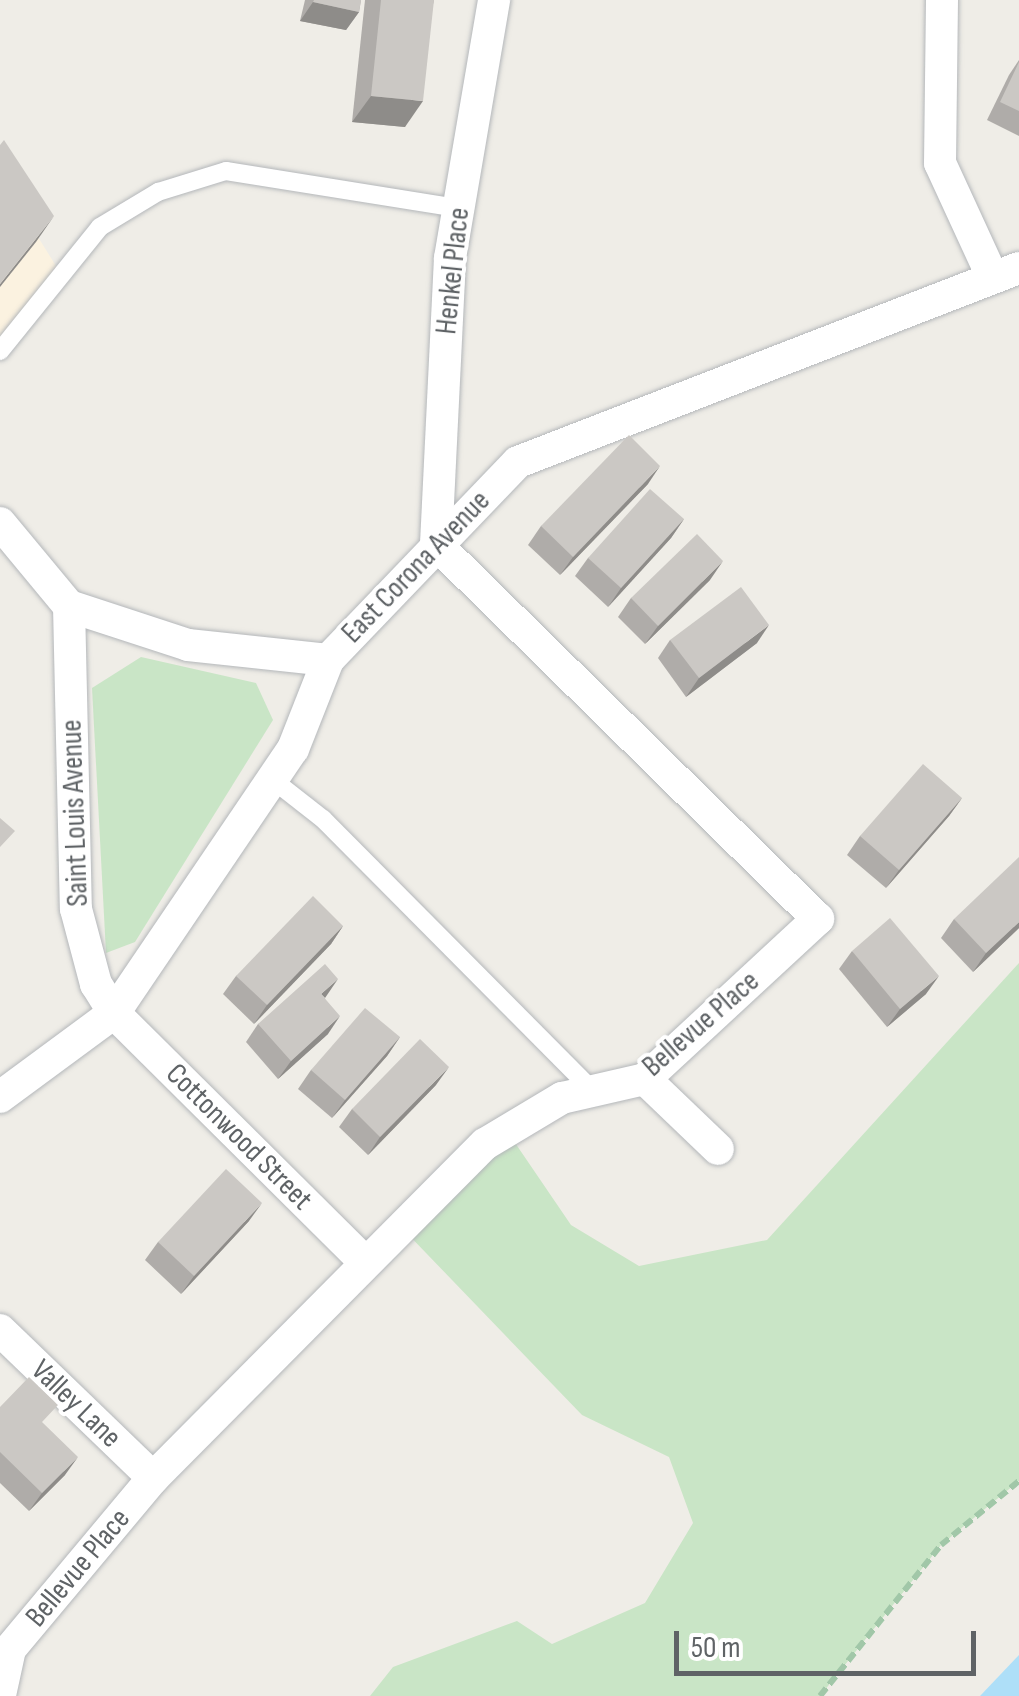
<!DOCTYPE html>
<html>
<head>
<meta charset="utf-8">
<style>
	body { margin:0 }
	#map { position:relative; width:1019px; height:1696px; overflow:hidden; background:#efede7; font-family:"Sofia Sans Condensed",sans-serif }
	div>[style] { position:absolute }
	.commercial>* { inset:0; background:#fbf2e0 }
	.green>* { inset:0; background:#c9e5c6 }
	.water>* { inset:0; background:#aedff8 }
	.path>* { height:6px; margin-top:-3px; transform-origin:0; background:repeating-linear-gradient(90deg,#a1c7a8 0 10px,transparent 0 15px) }
	.roads { filter:drop-shadow(0 0 2px #b4b7ba) drop-shadow(0 0 2px #b4b7ba) }
	.lane>* { height:18px; margin:-9px; padding:0 9px; transform-origin:9px; border-radius:9px; background:#fff }
	.street>* { height:32px; margin:-16px; padding:0 16px; transform-origin:16px; border-radius:16px; background:#fff }
	.wall>* { inset:0; background:#afaca9 }
	.shaded-wall>* { inset:0; background:#8e8c89 }
	.building>* { inset:0; background:#cbc8c4 }
	span { translate:-50% -50%; white-space:nowrap; text-align:center; line-height:1.15; -webkit-text-stroke:8px #fff; paint-order:stroke }
	.street-label { font-size:30px; color:#5f6366 }
	.scale { position:absolute; left:674px; top:1631px; width:302px; height:45px; box-sizing:border-box; border:5px solid #5f6366; border-top:0; padding-left:12px; font-size:30px; line-height:35px; white-space:nowrap; color:#5f6366; -webkit-text-stroke:8px #fff; paint-order:stroke }
</style>
</head>
<body>
<div id="map">
	<div class="commercial">
		<i style="clip-path:polygon(0 176px,61px 274px,0 351px)"></i>
	</div>
	<div class="green">
		<i style="clip-path:polygon(141px 657px,256px 683px,273px 720px,135px 942px,106px 953px,92px 688px)"></i>
		<i style="clip-path:polygon(1019px 963px,1019px 1481px,941px 1545px,820px 1696px,370px 1696px,393px 1667px,517px 1621px,552px 1644px,645px 1603px,693px 1523px,669px 1457px,582px 1415px,401px 1227px,507px 1131px,571px 1225px,639px 1266px,767px 1240px)"></i>
	</div>
	<div class="water">
		<i style="clip-path:polygon(1019px 1655px,1019px 1696px,980px 1696px)"></i>
	</div>
	<div class="path">
		<i style="left:820px;top:1696px;width:193px;rotate:-51.3deg"></i>
		<i style="left:941px;top:1545px;width:101px;rotate:-39.4deg"></i>
	</div>
	<div class="roads">
		<div class="lane">
			<i style="left:0;top:351px;width:159px;rotate:-51.1deg"></i>
			<i style="left:100px;top:227px;width:68px;rotate:-31.1deg"></i>
			<i style="left:158px;top:192px;width:71px;rotate:-17.2deg"></i>
			<i style="left:226px;top:171px;width:235px;rotate:9.1deg"></i>
			<i style="left:273px;top:780px;width:63px;rotate:38deg"></i>
			<i style="left:323px;top:819px;width:383px;rotate:45.2deg"></i>
		</div>
		<div class="street">
			<i style="left:942px;top:0;width:163px;rotate:90.7deg"></i>
			<i style="left:940px;top:163px;width:122px;rotate:65.3deg"></i>
			<i style="left:0;top:523px;width:108px;rotate:50.3deg"></i>
			<i style="left:69px;top:606px;width:125px;rotate:18.1deg"></i>
			<i style="left:188px;top:645px;width:141px;rotate:6.1deg"></i>
			<i style="left:69px;top:606px;width:303px;rotate:88.7deg"></i>
			<i style="left:76px;top:909px;width:78px;rotate:75.1deg"></i>
			<i style="left:96px;top:984px;width:34px;rotate:58deg"></i>
			<i style="left:114px;top:1013px;width:354px;rotate:44.8deg"></i>
			<i style="left:645px;top:1079px;width:101px;rotate:43.8deg"></i>
			<i style="left:0;top:1097px;width:142px;rotate:-36.4deg"></i>
			<i style="left:114px;top:1013px;width:319px;rotate:-55.9deg"></i>
			<i style="left:293px;top:749px;width:96px;rotate:-68.5deg"></i>
			<i style="left:328px;top:660px;width:274px;rotate:-46.2deg"></i>
			<i style="left:518px;top:462px;width:537px;rotate:-21.17deg"></i>
			<i style="left:0;top:1330px;width:213px;rotate:44deg"></i>
			<i style="left:0;top:1695px;width:47px;rotate:-77.7deg"></i>
			<i style="left:10px;top:1649px;width:223px;rotate:-50.1deg"></i>
			<i style="left:153px;top:1478px;width:471px;rotate:-45.2deg"></i>
			<i style="left:485px;top:1144px;width:90px;rotate:-30.9deg"></i>
			<i style="left:562px;top:1098px;width:85px;rotate:-12.9deg"></i>
			<i style="left:645px;top:1079px;width:236px;rotate:-42.8deg"></i>
			<i style="left:818px;top:919px;width:535px;rotate:-135.53deg"></i>
			<i style="left:436px;top:544px;width:286px;rotate:-87.2deg"></i>
			<i style="left:450px;top:258px;width:262px;rotate:-80.3deg"></i>
		</div>
	</div>
	<div class="wall">
		<i style="clip-path:polygon(305px 0,361px 0,359px 12px,346px 30px,300px 21px)"></i>
		<i style="clip-path:polygon(365px 0,434px 0,405px 127px,352px 122px)"></i>
		<i style="clip-path:polygon(1019px 60px,1019px 136px,987px 120px,1009px 75px)"></i>
		<i style="clip-path:polygon(648px 484px,560px 575px,528px 545px,541px 526px)"></i>
		<i style="clip-path:polygon(684px 519px,671px 538px,608px 607px,575px 576px,588px 558px)"></i>
		<i style="clip-path:polygon(710px 580px,645px 644px,618px 617px,631px 598px)"></i>
		<i style="clip-path:polygon(670px 640px,757px 643px,686px 697px,658px 658px)"></i>
		<i style="clip-path:polygon(962px 798px,949px 816px,886px 888px,847px 855px,860px 836px)"></i>
		<i style="clip-path:polygon(954px 919px,1019px 928px,973px 972px,941px 938px)"></i>
		<i style="clip-path:polygon(343px 926px,331px 944px,254px 1024px,223px 994px,236px 976px)"></i>
		<i style="clip-path:polygon(852px 951px,926px 994px,887px 1027px,839px 969px)"></i>
		<i style="clip-path:polygon(325px 998px,328px 1034px,278px 1079px,246px 1042px,258px 1024px)"></i>
		<i style="clip-path:polygon(400px 1037px,387px 1056px,332px 1118px,298px 1089px,311px 1070px)"></i>
		<i style="clip-path:polygon(436px 1085px,368px 1155px,339px 1127px,352px 1109px)"></i>
		<i style="clip-path:polygon(249px 1221px,181px 1294px,145px 1260px,158px 1242px)"></i>
		<i style="clip-path:polygon(0 1407px,44px 1425px,65px 1475px,29px 1511px,0 1483px)"></i>
	</div>
	<div class="shaded-wall">
		<i style="clip-path:polygon(313px 2px,359px 12px,346px 30px,300px 21px)"></i>
		<i style="clip-path:polygon(371px 96px,423px 101px,405px 127px,352px 122px)"></i>
		<i style="clip-path:polygon(54px 216px,36px 242px,0 287px,0 284px)"></i>
		<i style="clip-path:polygon(660px 466px,648px 484px,560px 575px,573px 557px)"></i>
		<i style="clip-path:polygon(684px 519px,671px 538px,608px 607px,621px 588px)"></i>
		<i style="clip-path:polygon(723px 561px,710px 580px,645px 644px,658px 626px)"></i>
		<i style="clip-path:polygon(769px 625px,757px 643px,686px 697px,699px 678px)"></i>
		<i style="clip-path:polygon(962px 798px,949px 816px,886px 888px,899px 870px)"></i>
		<i style="clip-path:polygon(1019px 922px,1019px 928px,973px 972px,986px 953px)"></i>
		<i style="clip-path:polygon(343px 926px,331px 944px,254px 1024px,267px 1005px)"></i>
		<i style="clip-path:polygon(939px 976px,926px 994px,887px 1027px,900px 1009px)"></i>
		<i style="clip-path:polygon(338px 979px,325px 998px,321px 994px)"></i>
		<i style="clip-path:polygon(340px 1016px,328px 1034px,278px 1079px,291px 1061px)"></i>
		<i style="clip-path:polygon(400px 1037px,387px 1056px,332px 1118px,345px 1100px)"></i>
		<i style="clip-path:polygon(449px 1067px,436px 1085px,368px 1155px,380px 1137px)"></i>
		<i style="clip-path:polygon(262px 1203px,249px 1221px,181px 1294px,194px 1276px)"></i>
		<i style="clip-path:polygon(78px 1457px,65px 1475px,29px 1511px,42px 1493px)"></i>
	</div>
	<div class="building">
		<i style="clip-path:polygon(314px 0,361px 0,359px 12px,313px 2px)"></i>
		<i style="clip-path:polygon(381px 0,434px 0,423px 101px,371px 96px)"></i>
		<i style="clip-path:polygon(1019px 62px,1019px 111px,1000px 102px)"></i>
		<i style="clip-path:polygon(4px 140px,54px 216px,0 284px,0 145px)"></i>
		<i style="clip-path:polygon(629px 435px,660px 466px,573px 557px,541px 526px)"></i>
		<i style="clip-path:polygon(650px 489px,684px 519px,621px 588px,588px 558px)"></i>
		<i style="clip-path:polygon(697px 534px,723px 561px,658px 626px,631px 598px)"></i>
		<i style="clip-path:polygon(741px 587px,769px 625px,699px 678px,670px 640px)"></i>
		<i style="clip-path:polygon(923px 764px,962px 798px,899px 870px,860px 836px)"></i>
		<i style="clip-path:polygon(0 818px,15px 831px,0 847px)"></i>
		<i style="clip-path:polygon(1019px 857px,1019px 922px,986px 953px,954px 919px)"></i>
		<i style="clip-path:polygon(313px 896px,343px 926px,267px 1005px,236px 976px)"></i>
		<i style="clip-path:polygon(890px 918px,939px 976px,900px 1009px,852px 951px)"></i>
		<i style="clip-path:polygon(325px 964px,338px 979px,321px 994px,340px 1016px,291px 1061px,258px 1024px)"></i>
		<i style="clip-path:polygon(365px 1008px,400px 1037px,345px 1100px,311px 1070px)"></i>
		<i style="clip-path:polygon(420px 1039px,449px 1067px,380px 1137px,352px 1109px)"></i>
		<i style="clip-path:polygon(226px 1169px,262px 1203px,194px 1276px,158px 1242px)"></i>
		<i style="clip-path:polygon(29px 1377px,58px 1405px,42px 1422px,78px 1457px,42px 1493px,0 1452px,0 1407px)"></i>
	</div>
	<div class="street-label">
		<span style="left:453px;top:271px;rotate:-84deg">Henkel Place</span>
		<span style="left:416px;top:567px;rotate:-46deg">East Corona Avenue</span>
		<span style="left:75px;top:813px;rotate:-92deg">Saint Louis Avenue</span>
		<span style="left:701px;top:1024px;rotate:-41deg">Bellevue Place</span>
		<span style="left:239px;top:1137px;rotate:45deg">Cottonwood Street</span>
		<span style="left:76px;top:1404px;rotate:44deg">Valley Lane</span>
		<span style="left:78px;top:1568px;rotate:-50deg">Bellevue Place</span>
	</div>
	<div class="scale">50 m</div>
</div>
</body>
</html>
